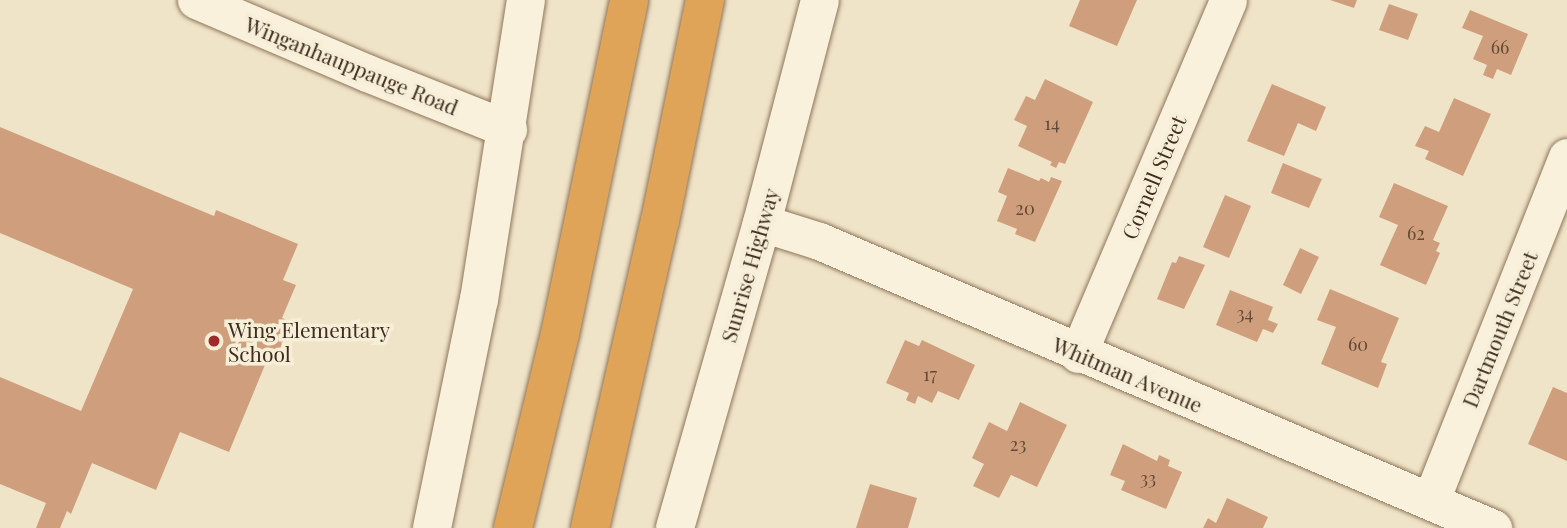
<!DOCTYPE html>
<html>
<head>
<meta charset="utf-8">
<style>
	body { margin:0 }
	#map { position:relative; width:1567px; height:528px; overflow:hidden; background:#f0e4c8; font-family:"Playfair Display",serif }
	div>[style] { position:absolute }
	.building>* { inset:0; background:#cf9f7d }
	.roads { filter:drop-shadow(0 0 2px #8d765c) drop-shadow(0 0 2px #8d765c) }
	.street>* { height:37px; margin:-18.5px; padding:0 18.5px; transform-origin:18.5px; border-radius:18.5px; background:#faf1dc }
	.secondary>* { height:38px; margin:-19px; padding:0 19px; transform-origin:19px; border-radius:19px; background:#faf1dc }
	.highway>* { height:38px; margin:-19px; padding:0 19px; transform-origin:19px; border-radius:19px; background:#e0a458 }
	.dots>* { width:19px; height:19px; translate:-50% -50%; box-sizing:border-box; border:4px solid #f7eed8; border-radius:50% }
	span { translate:-50% -50%; white-space:nowrap; text-align:center; line-height:1.15; -webkit-text-stroke:7px #f7eed8; paint-order:stroke }
	.number-label { font-size:18px; color:#624a37 }
	.number-label span { -webkit-text-stroke-width:0 }
	.street-label { font-size:21px; color:#3d2e20 }
	.poi-label { font-size:21px; color:#3d2e20 }
	.left { translate:0 -50%; text-align:left }
</style>
</head>
<body>
<div id="map">
	<div class="building">
		<i style="clip-path:polygon(1080px 0,1137px 0,1117px 46px,1069px 26px)"></i>
		<i style="clip-path:polygon(1330px 0,1357px 0,1354px 8px)"></i>
		<i style="clip-path:polygon(1389px 4px,1418px 14px,1408px 40px,1379px 30px)"></i>
		<i style="clip-path:polygon(1470px 10px,1528px 34px,1511px 75px,1497px 69px,1493px 79px,1483px 75px,1487px 65px,1473px 59px,1483px 36px,1462px 28px)"></i>
		<i style="clip-path:polygon(1045px 79px,1093px 102px,1065px 164px,1059px 162px,1056px 168px,1050px 165px,1052px 162px,1018px 146px,1027px 126px,1014px 120px,1026px 96px,1035px 100px)"></i>
		<i style="clip-path:polygon(1272px 84px,1326px 107px,1316px 131px,1298px 123px,1284px 156px,1247px 141px)"></i>
		<i style="clip-path:polygon(1454px 98px,1491px 114px,1463px 176px,1425px 159px,1429px 151px,1415px 146px,1425px 126px,1439px 132px)"></i>
		<i style="clip-path:polygon(0 127px,214px 216px,216px 210px,298px 244px,283px 280px,296px 285px,282px 318px,291px 322px,279px 351px,272px 348px,229px 452px,180px 432px,156px 490px,92px 463px,71px 514px,67px 511px,60px 528px,36px 528px,46px 503px,0 484px,0 377px,81px 411px,133px 289px,0 233px)"></i>
		<i style="clip-path:polygon(1283px 163px,1322px 179px,1309px 208px,1271px 193px)"></i>
		<i style="clip-path:polygon(1008px 168px,1039px 181px,1041px 178px,1049px 182px,1051px 177px,1062px 181px,1035px 242px,1015px 234px,1017px 229px,997px 221px,1007px 196px,998px 192px)"></i>
		<i style="clip-path:polygon(1394px 183px,1448px 206px,1433px 240px,1440px 243px,1436px 251px,1440px 253px,1426px 285px,1380px 265px,1398px 225px,1379px 217px)"></i>
		<i style="clip-path:polygon(1225px 195px,1251px 206px,1229px 258px,1203px 247px)"></i>
		<i style="clip-path:polygon(1300px 248px,1319px 257px,1301px 294px,1283px 285px)"></i>
		<i style="clip-path:polygon(1179px 256px,1205px 265px,1184px 309px,1157px 299px,1172px 262px,1176px 263px)"></i>
		<i style="clip-path:polygon(1330px 289px,1399px 318px,1381px 362px,1387px 364px,1378px 388px,1321px 364px,1336px 327px,1317px 320px)"></i>
		<i style="clip-path:polygon(1230px 290px,1273px 307px,1268px 320px,1278px 324px,1273px 333px,1263px 329px,1257px 342px,1216px 325px)"></i>
		<i style="clip-path:polygon(905px 340px,919px 346px,922px 340px,975px 365px,959px 400px,938px 391px,932px 403px,918px 396px,915px 404px,906px 400px,909px 393px,886px 383px)"></i>
		<i style="clip-path:polygon(1553px 387px,1567px 393px,1567px 461px,1528px 444px)"></i>
		<i style="clip-path:polygon(1020px 402px,1067px 425px,1037px 487px,1011px 475px,999px 498px,973px 486px,984px 464px,972px 458px,989px 422px,1007px 431px)"></i>
		<i style="clip-path:polygon(1123px 444px,1157px 461px,1159px 455px,1170px 460px,1168px 466px,1182px 472px,1166px 509px,1121px 490px,1125px 481px,1110px 475px)"></i>
		<i style="clip-path:polygon(870px 484px,917px 498px,908px 528px,856px 528px)"></i>
		<i style="clip-path:polygon(1227px 498px,1268px 517px,1263px 528px,1203px 528px,1208px 518px,1216px 523px)"></i>
	</div>
	<div class="roads">
		<div class="street">
			<i style="left:196px;top:0;width:186px;rotate:23.1deg"></i>
			<i style="left:367px;top:73px;width:152px;rotate:21.7deg"></i>
			<i style="left:762px;top:223px;width:60px;rotate:17.5deg"></i>
			<i style="left:819px;top:241px;width:733px;rotate:23.07deg"></i>
			<i style="left:1078px;top:354px;width:384px;rotate:-67deg"></i>
			<i style="left:1431px;top:500px;width:369px;rotate:-68.4deg"></i>
		</div>
		<div class="secondary">
			<i style="left:432px;top:528px;width:233px;rotate:-78.4deg"></i>
			<i style="left:479px;top:300px;width:304px;rotate:-81.1deg"></i>
			<i style="left:675px;top:528px;width:317px;rotate:-74.1deg"></i>
			<i style="left:762px;top:223px;width:230px;rotate:-75.4deg"></i>
		</div>
		<div class="highway">
			<i style="left:513px;top:528px;width:200px;rotate:-76.4deg"></i>
			<i style="left:560px;top:334px;width:341px;rotate:-78.3deg"></i>
			<i style="left:590px;top:528px;width:315px;rotate:-77.2deg"></i>
			<i style="left:660px;top:221px;width:226px;rotate:-78.5deg"></i>
		</div>
	</div>
	<div class="dots">
		<i style="left:214px;top:341px;background:#9e2a2b"></i>
	</div>
	<div class="number-label">
		<span style="left:1500px;top:47px">66</span>
		<span style="left:1052px;top:123px">14</span>
		<span style="left:1025px;top:208px">20</span>
		<span style="left:1416px;top:233px">62</span>
		<span style="left:1245px;top:313px">34</span>
		<span style="left:1358px;top:344px">60</span>
		<span style="left:930px;top:374px">17</span>
		<span style="left:1018px;top:444px">23</span>
		<span style="left:1148px;top:478px">33</span>
	</div>
	<div class="street-label">
		<span style="left:352px;top:65px;rotate:22deg">Winganhauppauge Road</span>
		<span style="left:1153px;top:177px;rotate:-67deg">Cornell Street</span>
		<span style="left:749px;top:265px;rotate:-74deg">Sunrise Highway</span>
		<span style="left:1499px;top:329px;rotate:-68deg">Dartmouth Street</span>
		<span style="left:1128px;top:374px;rotate:23deg">Whitman Avenue</span>
	</div>
	<div class="poi-label">
		<span class="left" style="left:228px;top:341px">Wing Elementary<br>School</span>
	</div>
</div>
</body>
</html>
